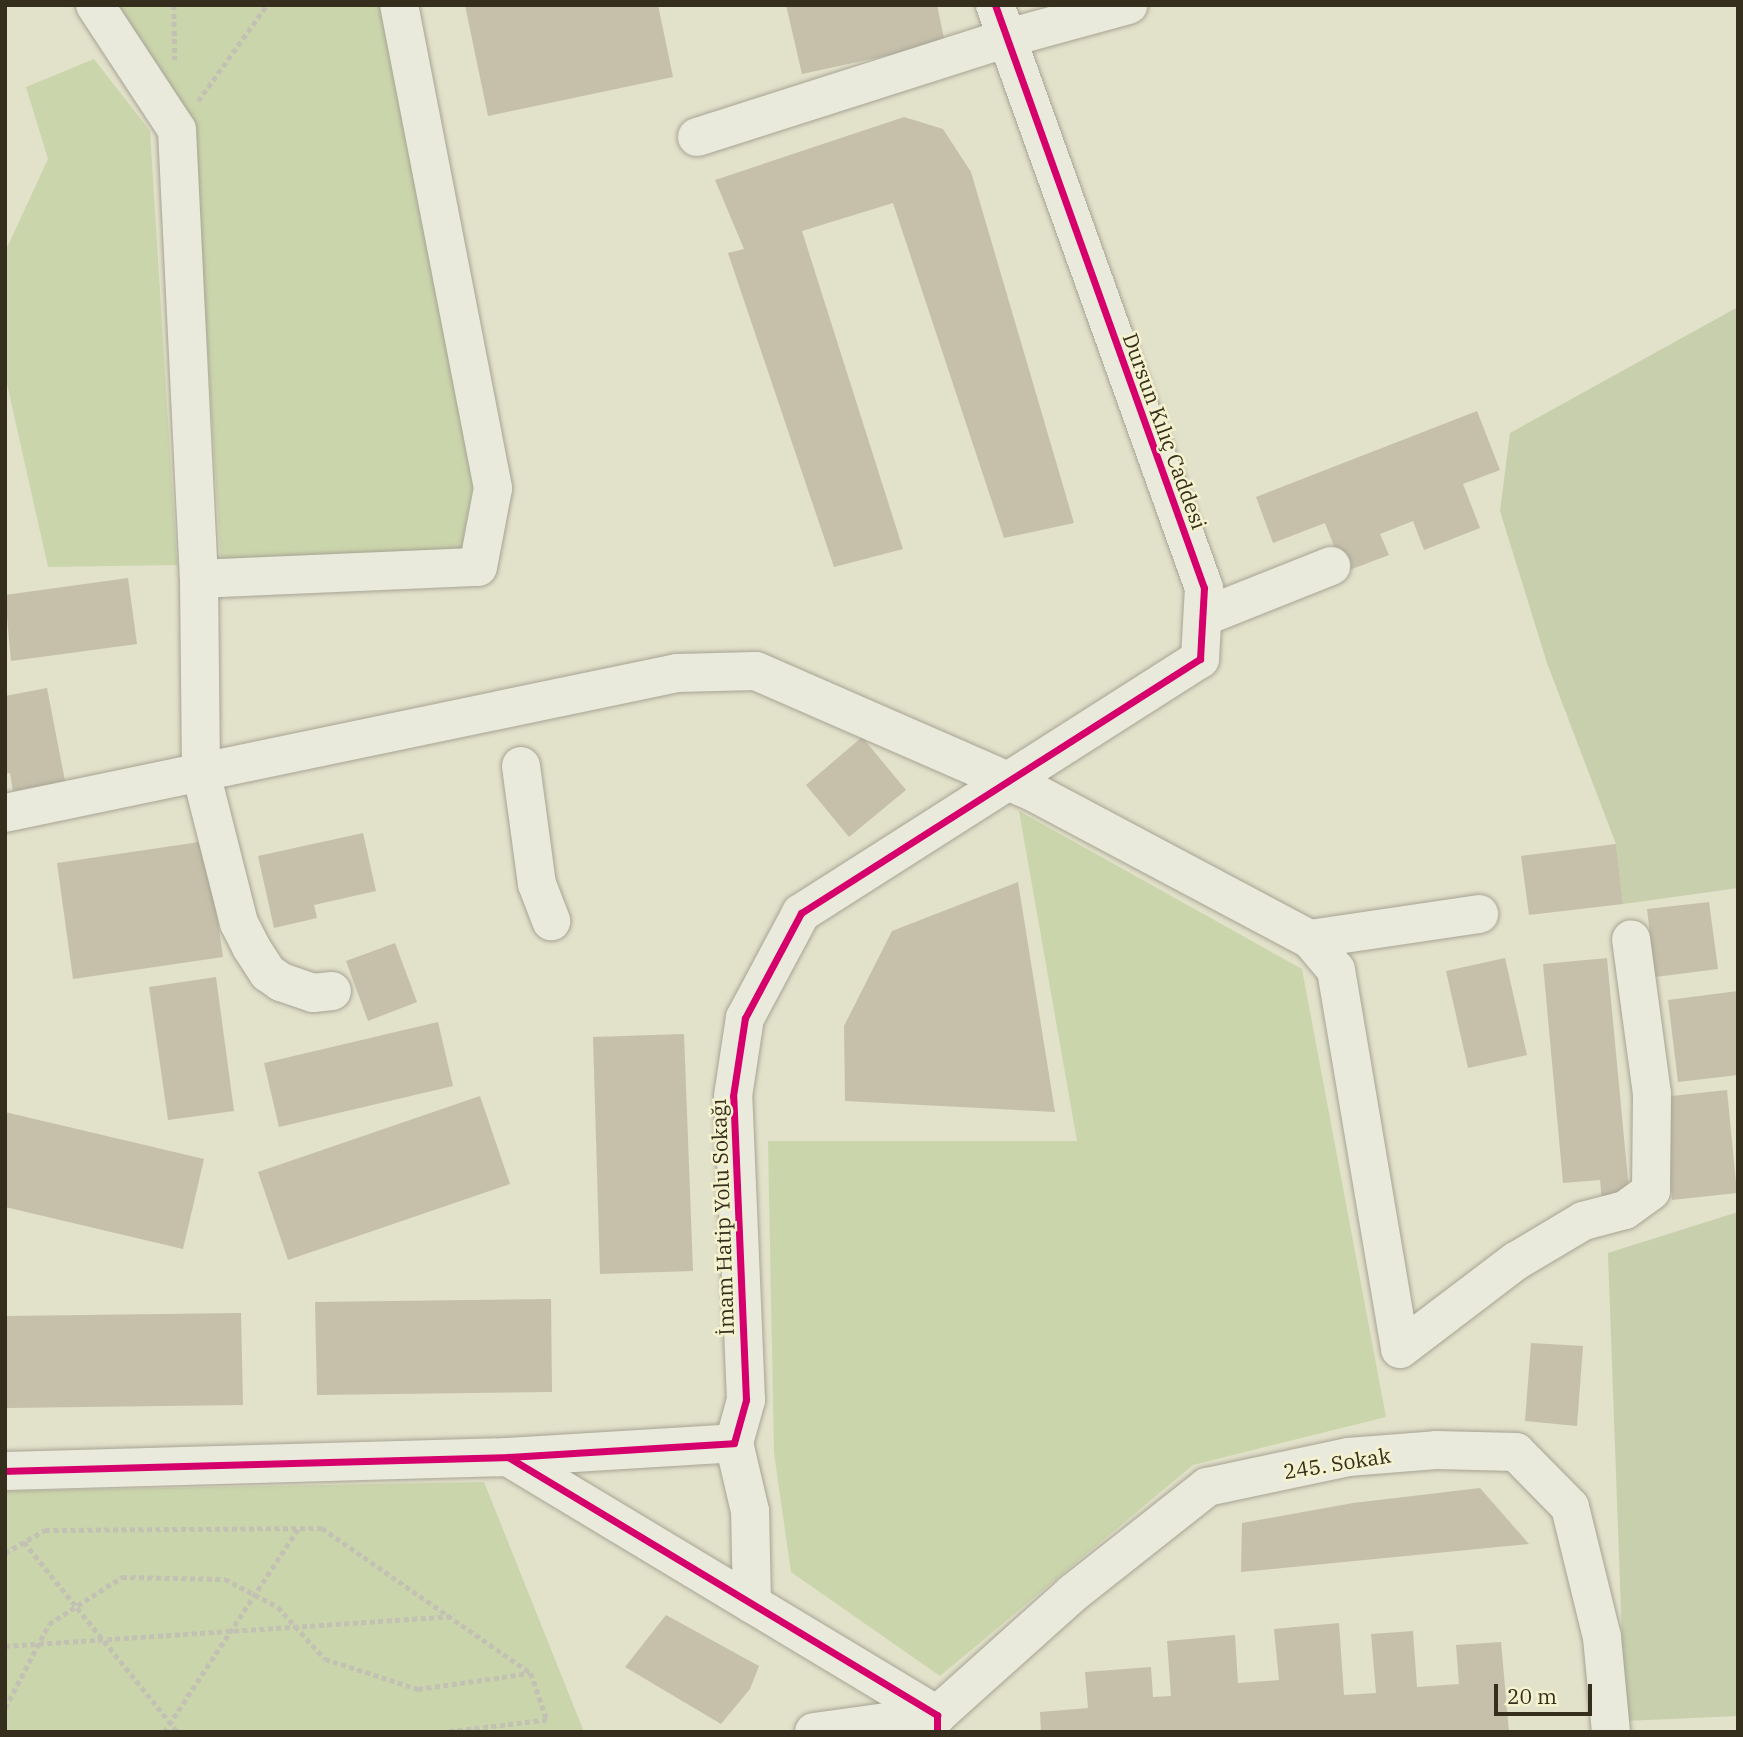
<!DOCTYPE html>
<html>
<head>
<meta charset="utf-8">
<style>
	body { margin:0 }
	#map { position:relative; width:1743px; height:1737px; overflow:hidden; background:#e2e1ca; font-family:"IBM Plex Serif",serif }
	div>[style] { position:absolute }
	.green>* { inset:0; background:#cbd5ac }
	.cemetery>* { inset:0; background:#c7cfac }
	.building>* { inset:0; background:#c6c0ab }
	.path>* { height:4.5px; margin-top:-2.25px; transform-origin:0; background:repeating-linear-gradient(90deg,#c3c1b3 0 5px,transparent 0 8.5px) }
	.roads { filter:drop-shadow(0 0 2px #a7a494) drop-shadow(0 0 2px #a7a494) }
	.minor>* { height:38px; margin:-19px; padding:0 19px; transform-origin:19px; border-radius:19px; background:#eaeadc }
	.cycleway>* { height:7px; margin:-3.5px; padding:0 3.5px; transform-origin:3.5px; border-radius:3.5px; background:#d6006c }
	span { translate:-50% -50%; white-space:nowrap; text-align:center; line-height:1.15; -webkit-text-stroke:5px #f5f2cf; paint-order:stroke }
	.street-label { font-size:21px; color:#362e1c }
	.frame { position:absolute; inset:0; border:7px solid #362e1c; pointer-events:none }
	.scale { position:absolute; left:1494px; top:1684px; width:98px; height:32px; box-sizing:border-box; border:4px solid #362e1c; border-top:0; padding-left:9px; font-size:21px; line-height:24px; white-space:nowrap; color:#362e1c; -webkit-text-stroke:5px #f5f2cf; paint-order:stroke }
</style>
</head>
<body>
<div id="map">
	<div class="green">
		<i style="clip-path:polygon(116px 5px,382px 5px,473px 487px,461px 551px,221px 561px,194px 135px)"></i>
		<i style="clip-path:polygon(94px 59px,150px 131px,177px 565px,48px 567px,5px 375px,5px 252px,48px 159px,26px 87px)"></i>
		<i style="clip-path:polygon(1019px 811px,1302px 969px,1386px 1417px,1193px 1465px,940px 1676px,791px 1572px,774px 1453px,768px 1141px,1077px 1141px)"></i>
		<i style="clip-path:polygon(484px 1482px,584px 1732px,5px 1732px,5px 1491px)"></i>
	</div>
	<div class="cemetery">
		<i style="clip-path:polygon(1738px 307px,1738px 888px,1623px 904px,1616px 844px,1547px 663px,1500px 511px,1510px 433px)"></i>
		<i style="clip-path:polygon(1738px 1212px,1738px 1716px,1625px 1721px,1608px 1253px)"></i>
	</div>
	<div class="building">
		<i style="clip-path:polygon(465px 5px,658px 5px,673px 77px,488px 116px)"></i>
		<i style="clip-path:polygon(786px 5px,937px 5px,945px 43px,802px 74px)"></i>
		<i style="clip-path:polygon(904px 117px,943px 129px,971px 172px,1074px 523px,1004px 538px,893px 203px,802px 231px,903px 549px,834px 567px,728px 253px,744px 249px,715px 180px)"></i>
		<i style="clip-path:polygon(1477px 411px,1500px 470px,1463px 484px,1480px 528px,1424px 550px,1413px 521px,1380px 534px,1389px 555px,1344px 572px,1325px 523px,1273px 543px,1256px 497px)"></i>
		<i style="clip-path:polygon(128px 578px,137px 644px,11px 661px,5px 595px)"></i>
		<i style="clip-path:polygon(47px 688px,65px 781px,13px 791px,10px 773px,5px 774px,5px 696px)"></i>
		<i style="clip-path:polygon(862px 737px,906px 790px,849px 837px,806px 785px)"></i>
		<i style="clip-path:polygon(363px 833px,376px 891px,314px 905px,317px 918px,274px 928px,258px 856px)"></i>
		<i style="clip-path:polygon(206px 841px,223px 957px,73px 979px,57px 863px)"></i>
		<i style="clip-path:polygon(1616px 844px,1623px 904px,1529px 915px,1521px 856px)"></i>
		<i style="clip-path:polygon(1018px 882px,1055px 1112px,845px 1101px,844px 1026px,892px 931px)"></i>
		<i style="clip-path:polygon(1709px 902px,1718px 969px,1655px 977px,1647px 909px)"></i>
		<i style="clip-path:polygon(395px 943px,417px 1002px,368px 1021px,346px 961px)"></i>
		<i style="clip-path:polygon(1505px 958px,1527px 1055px,1468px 1068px,1446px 971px)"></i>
		<i style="clip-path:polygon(1607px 958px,1630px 1201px,1602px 1203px,1600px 1180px,1563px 1183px,1543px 964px)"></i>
		<i style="clip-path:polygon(216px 977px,234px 1111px,168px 1120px,149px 987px)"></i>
		<i style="clip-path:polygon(1738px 991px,1738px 1075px,1678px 1082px,1668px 1000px)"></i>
		<i style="clip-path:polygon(438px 1022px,453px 1086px,279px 1127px,264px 1063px)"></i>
		<i style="clip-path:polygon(684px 1034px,693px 1271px,600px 1274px,593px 1037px)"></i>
		<i style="clip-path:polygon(1727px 1090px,1737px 1193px,1672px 1200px,1662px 1097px)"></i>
		<i style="clip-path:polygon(480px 1096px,510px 1184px,288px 1260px,258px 1172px)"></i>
		<i style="clip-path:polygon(5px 1112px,204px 1159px,183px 1249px,5px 1207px)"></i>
		<i style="clip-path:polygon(551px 1299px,552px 1392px,317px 1395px,315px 1302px)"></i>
		<i style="clip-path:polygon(241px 1313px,243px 1405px,7px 1408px,6px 1316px)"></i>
		<i style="clip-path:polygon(1531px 1343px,1583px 1346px,1577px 1426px,1525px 1421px)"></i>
		<i style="clip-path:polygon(1480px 1488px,1529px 1544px,1241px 1572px,1242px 1523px,1353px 1503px)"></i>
		<i style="clip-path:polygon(666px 1615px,759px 1666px,750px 1689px,721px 1724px,625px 1667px)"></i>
		<i style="clip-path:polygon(1339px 1623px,1344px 1695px,1376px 1693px,1371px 1634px,1413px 1631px,1417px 1687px,1459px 1684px,1456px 1645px,1501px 1642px,1509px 1732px,1041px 1732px,1040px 1712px,1088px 1708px,1085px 1672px,1151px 1667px,1153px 1697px,1171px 1696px,1167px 1641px,1235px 1635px,1238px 1683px,1279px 1680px,1274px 1629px)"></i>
	</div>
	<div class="path">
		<i style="left:174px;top:5px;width:55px;rotate:89deg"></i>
		<i style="left:198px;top:101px;width:118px;rotate:-54.3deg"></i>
		<i style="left:24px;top:1542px;width:245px;rotate:51deg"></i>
		<i style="left:5px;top:1553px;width:46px;rotate:-29.9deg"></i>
		<i style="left:45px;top:1530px;width:277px;rotate:-0.4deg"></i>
		<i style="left:322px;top:1528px;width:254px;rotate:34.8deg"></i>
		<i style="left:531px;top:1673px;width:50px;rotate:71.2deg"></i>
		<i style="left:547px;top:1720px;width:101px;rotate:173.2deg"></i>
		<i style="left:5px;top:1646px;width:451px;rotate:-3.8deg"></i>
		<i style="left:5px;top:1708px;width:95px;rotate:-62.4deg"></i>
		<i style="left:49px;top:1624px;width:87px;rotate:-32.8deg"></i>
		<i style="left:122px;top:1577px;width:103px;rotate:1.1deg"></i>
		<i style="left:225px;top:1579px;width:60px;rotate:27.8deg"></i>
		<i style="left:278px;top:1607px;width:70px;rotate:47.9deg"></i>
		<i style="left:325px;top:1659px;width:98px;rotate:17.9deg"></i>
		<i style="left:418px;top:1689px;width:113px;rotate:-8.1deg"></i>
		<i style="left:164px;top:1732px;width:243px;rotate:-56.6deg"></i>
	</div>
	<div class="roads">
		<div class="minor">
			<i style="left:95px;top:5px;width:149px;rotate:56.7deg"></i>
			<i style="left:177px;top:130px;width:450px;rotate:87.2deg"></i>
			<i style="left:199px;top:579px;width:194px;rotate:89.4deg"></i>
			<i style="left:201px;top:773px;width:155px;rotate:75.8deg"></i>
			<i style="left:239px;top:923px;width:27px;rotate:63deg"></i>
			<i style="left:251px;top:947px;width:31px;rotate:57deg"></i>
			<i style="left:268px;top:973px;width:16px;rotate:35deg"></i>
			<i style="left:281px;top:982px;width:34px;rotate:19deg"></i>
			<i style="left:313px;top:993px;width:19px;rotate:-6deg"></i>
			<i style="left:697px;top:137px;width:322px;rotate:-17.7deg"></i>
			<i style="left:1004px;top:39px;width:129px;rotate:-15.3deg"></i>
			<i style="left:199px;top:579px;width:279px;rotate:-2.5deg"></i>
			<i style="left:478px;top:567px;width:80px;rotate:-79.2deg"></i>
			<i style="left:493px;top:488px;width:492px;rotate:-101deg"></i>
			<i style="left:1203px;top:617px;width:138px;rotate:-21.7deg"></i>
			<i style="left:521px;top:766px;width:119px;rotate:82.3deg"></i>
			<i style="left:537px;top:884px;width:40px;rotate:69deg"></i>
			<i style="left:5px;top:813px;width:686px;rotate:-11.77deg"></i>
			<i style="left:677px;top:673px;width:79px;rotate:-1.5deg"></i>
			<i style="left:756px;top:671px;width:302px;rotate:23.6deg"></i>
			<i style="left:1033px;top:792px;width:314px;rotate:28deg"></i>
			<i style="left:1310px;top:939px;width:40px;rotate:50deg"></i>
			<i style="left:1336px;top:970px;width:384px;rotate:80.4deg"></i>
			<i style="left:1400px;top:1349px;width:146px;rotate:-37.2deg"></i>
			<i style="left:1516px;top:1261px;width:78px;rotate:-30.8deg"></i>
			<i style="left:1583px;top:1221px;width:43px;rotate:-14.7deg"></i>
			<i style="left:1625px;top:1210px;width:32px;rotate:-36deg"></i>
			<i style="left:1651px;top:1191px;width:97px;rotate:-89.4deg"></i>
			<i style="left:1652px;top:1094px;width:156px;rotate:-97.7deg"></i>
			<i style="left:1310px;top:939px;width:171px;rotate:-8.4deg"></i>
			<i style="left:508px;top:1457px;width:501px;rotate:31.02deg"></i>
			<i style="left:5px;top:1471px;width:503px;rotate:-1.59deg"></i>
			<i style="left:508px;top:1457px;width:226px;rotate:-3.5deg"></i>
			<i style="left:752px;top:1604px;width:93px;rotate:-91.2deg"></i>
			<i style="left:750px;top:1511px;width:70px;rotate:-103.2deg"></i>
			<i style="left:734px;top:1443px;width:45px;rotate:-74.4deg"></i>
			<i style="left:746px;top:1400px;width:304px;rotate:-92.4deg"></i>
			<i style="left:733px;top:1096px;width:79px;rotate:-81.3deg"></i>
			<i style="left:745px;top:1018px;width:119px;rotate:-61.9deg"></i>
			<i style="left:801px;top:913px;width:473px;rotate:-32.5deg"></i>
			<i style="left:1200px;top:659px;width:71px;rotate:-86.8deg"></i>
			<i style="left:1204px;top:588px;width:619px;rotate:-109.72deg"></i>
			<i style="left:937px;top:1715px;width:183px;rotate:-41.9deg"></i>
			<i style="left:1073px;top:1593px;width:171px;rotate:-38.3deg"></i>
			<i style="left:1207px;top:1487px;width:144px;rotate:-12deg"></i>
			<i style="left:1348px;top:1457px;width:88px;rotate:-4.5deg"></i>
			<i style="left:1436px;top:1450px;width:80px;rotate:1.4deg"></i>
			<i style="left:1516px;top:1452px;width:77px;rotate:45.5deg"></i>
			<i style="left:1570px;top:1507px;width:134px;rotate:76.2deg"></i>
			<i style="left:1602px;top:1637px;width:95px;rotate:84.6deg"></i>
			<i style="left:814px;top:1732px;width:124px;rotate:-7.9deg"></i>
		</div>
	</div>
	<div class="cycleway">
		<i style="left:508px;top:1457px;width:501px;rotate:31.02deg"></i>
		<i style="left:937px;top:1715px;width:17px;rotate:90deg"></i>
		<i style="left:5px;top:1471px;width:503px;rotate:-1.59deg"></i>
		<i style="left:508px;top:1457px;width:226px;rotate:-3.5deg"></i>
		<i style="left:734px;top:1443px;width:45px;rotate:-74.4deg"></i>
		<i style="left:746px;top:1400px;width:304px;rotate:-92.4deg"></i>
		<i style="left:733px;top:1096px;width:79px;rotate:-81.3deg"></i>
		<i style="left:745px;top:1018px;width:119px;rotate:-61.9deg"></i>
		<i style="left:801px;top:913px;width:473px;rotate:-32.5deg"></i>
		<i style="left:1200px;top:659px;width:71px;rotate:-86.8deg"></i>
		<i style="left:1204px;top:588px;width:619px;rotate:-109.72deg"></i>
	</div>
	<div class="street-label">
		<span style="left:1165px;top:431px;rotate:70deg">Dursun Kılıç Caddesi</span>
		<span style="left:722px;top:1217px;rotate:-92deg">İmam Hatip Yolu Sokağı</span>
		<span style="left:1337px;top:1463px;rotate:-9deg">245. Sokak</span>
	</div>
	<div class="frame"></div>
	<div class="scale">20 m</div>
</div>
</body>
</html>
